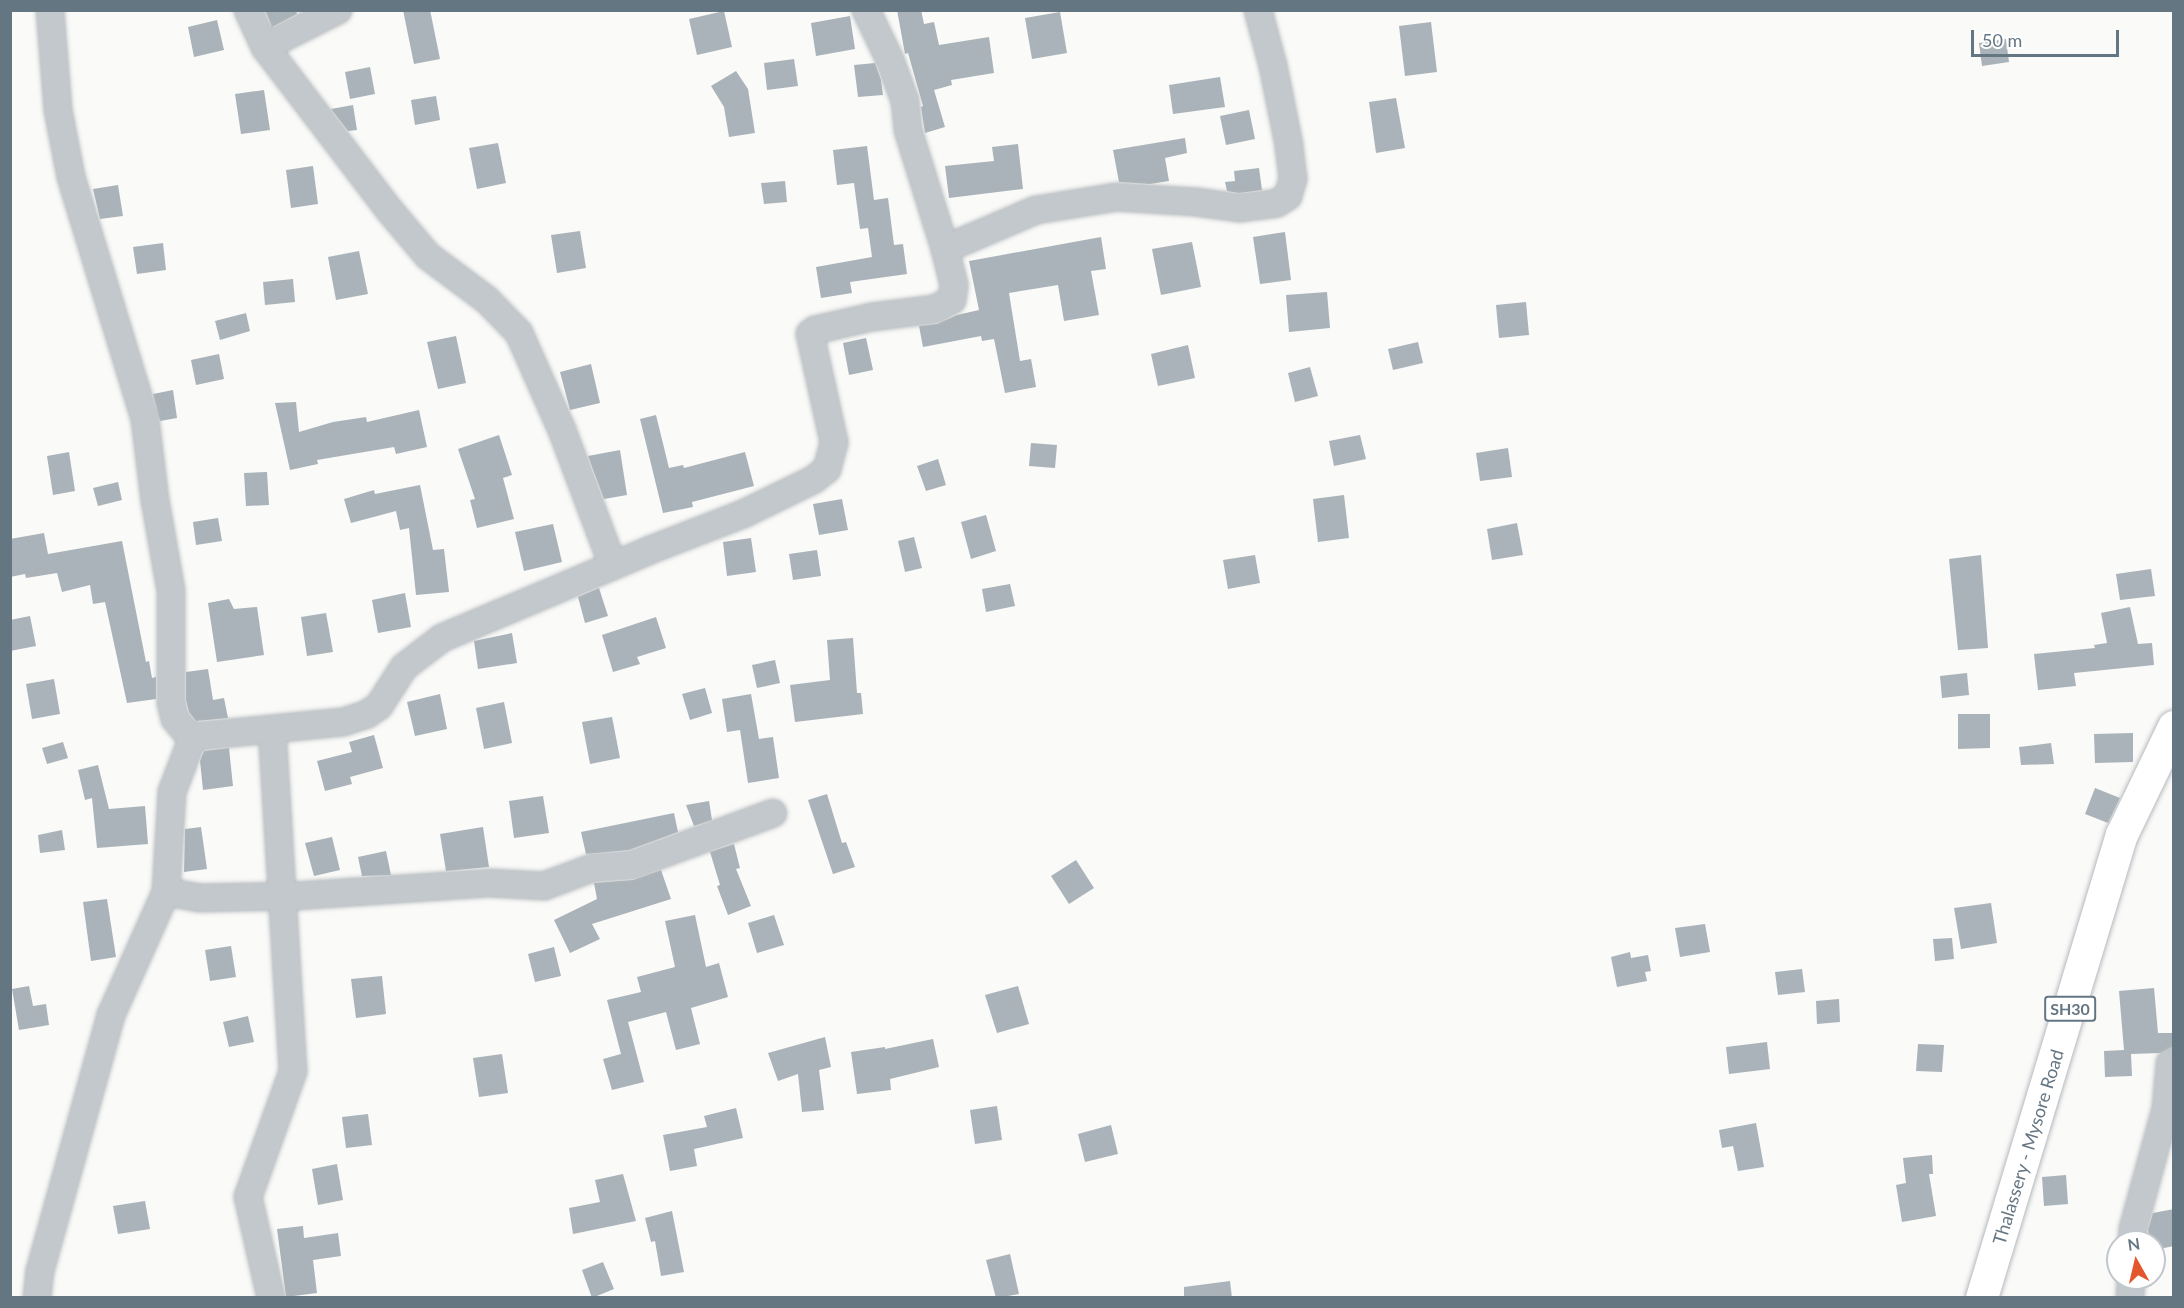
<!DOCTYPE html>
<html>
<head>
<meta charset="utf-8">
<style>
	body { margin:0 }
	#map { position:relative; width:2184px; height:1308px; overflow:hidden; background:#fafaf8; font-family:Lato,sans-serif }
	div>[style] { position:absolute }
	.building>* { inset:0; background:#aab3b9 }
	.roads { filter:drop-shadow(0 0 2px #b5babe) drop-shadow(0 0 2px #b5babe) }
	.minor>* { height:26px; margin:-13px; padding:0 13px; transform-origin:13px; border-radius:13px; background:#c3c8cc }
	.major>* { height:32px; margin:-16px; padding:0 16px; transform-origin:16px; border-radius:16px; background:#fff }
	span { translate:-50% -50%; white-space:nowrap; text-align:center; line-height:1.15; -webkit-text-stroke:6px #fff; paint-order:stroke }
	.shield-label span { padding:2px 4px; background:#fff; border:2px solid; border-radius:4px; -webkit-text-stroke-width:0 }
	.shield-label { font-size:16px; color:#657683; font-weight:700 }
	.street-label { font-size:18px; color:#657683 }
	.frame { position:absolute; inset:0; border:12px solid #657683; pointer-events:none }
	.north { position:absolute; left:2106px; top:1230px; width:60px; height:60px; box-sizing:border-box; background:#fff; border:2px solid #c1c8cd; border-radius:50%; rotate:352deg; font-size:16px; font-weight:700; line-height:24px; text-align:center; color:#657683 }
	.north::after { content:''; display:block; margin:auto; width:21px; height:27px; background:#e4572e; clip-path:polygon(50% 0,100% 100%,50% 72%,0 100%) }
	.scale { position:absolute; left:1971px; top:30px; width:148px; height:27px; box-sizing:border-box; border:3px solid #657683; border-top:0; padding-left:8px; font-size:18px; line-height:21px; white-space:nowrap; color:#657683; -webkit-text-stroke:4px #fff; paint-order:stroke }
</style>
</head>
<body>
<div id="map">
	<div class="building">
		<i style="clip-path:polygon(265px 10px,296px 10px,297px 14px,272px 27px)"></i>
		<i style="clip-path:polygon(403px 10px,430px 10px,440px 59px,414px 64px)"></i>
		<i style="clip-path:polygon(897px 10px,921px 10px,924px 24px,934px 22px,939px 45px,989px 37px,994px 73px,951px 80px,952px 85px,934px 90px,945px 127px,925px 133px,921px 107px,923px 106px,908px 53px,905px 54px)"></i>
		<i style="clip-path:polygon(724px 11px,732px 47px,697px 55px,689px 19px)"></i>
		<i style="clip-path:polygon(1060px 12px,1067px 53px,1032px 59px,1025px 18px)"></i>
		<i style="clip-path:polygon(850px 16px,855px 49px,816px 56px,811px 23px)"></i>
		<i style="clip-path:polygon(217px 20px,224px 50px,194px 57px,188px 27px)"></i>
		<i style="clip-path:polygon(1431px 22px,1437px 72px,1405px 76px,1399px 26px)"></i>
		<i style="clip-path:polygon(2006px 39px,2009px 62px,1982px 66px,1979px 43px)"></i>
		<i style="clip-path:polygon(794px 59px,798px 86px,767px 90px,764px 63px)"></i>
		<i style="clip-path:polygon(875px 63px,881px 80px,883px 95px,858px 97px,854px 65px)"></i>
		<i style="clip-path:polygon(370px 67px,375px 94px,350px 99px,345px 72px)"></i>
		<i style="clip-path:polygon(736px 71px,748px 89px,755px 133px,729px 137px,724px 107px,711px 86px)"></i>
		<i style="clip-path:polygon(1220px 77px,1225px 107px,1173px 114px,1169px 85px)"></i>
		<i style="clip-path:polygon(264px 90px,270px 130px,241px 134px,235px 94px)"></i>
		<i style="clip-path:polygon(436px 96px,440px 120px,415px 125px,411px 100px)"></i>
		<i style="clip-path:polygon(1396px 98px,1405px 148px,1376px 153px,1369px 102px)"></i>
		<i style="clip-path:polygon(353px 105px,357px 130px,348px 131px,331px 109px)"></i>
		<i style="clip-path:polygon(1249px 110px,1255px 139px,1226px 145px,1220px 116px)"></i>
		<i style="clip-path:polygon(1185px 138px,1187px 153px,1165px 158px,1169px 181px,1150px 184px,1119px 182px,1113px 150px)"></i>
		<i style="clip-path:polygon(498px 143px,506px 183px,477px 189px,469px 148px)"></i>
		<i style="clip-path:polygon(1018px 144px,1023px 189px,949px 198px,945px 166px,994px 161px,992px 147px)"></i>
		<i style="clip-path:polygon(867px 146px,874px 200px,888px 198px,894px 245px,903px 244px,907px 274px,850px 282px,852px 293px,821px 298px,816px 267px,872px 257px,868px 228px,860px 229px,854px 183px,837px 185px,833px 150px)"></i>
		<i style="clip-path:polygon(313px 166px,318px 204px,291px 208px,286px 170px)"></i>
		<i style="clip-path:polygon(1259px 168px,1262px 190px,1239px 193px,1227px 191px,1225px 182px,1235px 181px,1234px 171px)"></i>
		<i style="clip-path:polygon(785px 181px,787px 202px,764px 204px,761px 183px)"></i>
		<i style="clip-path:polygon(118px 185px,123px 216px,100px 219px,93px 189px)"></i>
		<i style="clip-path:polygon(580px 231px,586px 268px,557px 273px,551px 235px)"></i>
		<i style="clip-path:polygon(1285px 232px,1291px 280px,1260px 284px,1253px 237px)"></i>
		<i style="clip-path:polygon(1101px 237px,1106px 269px,1091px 271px,1099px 315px,1064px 321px,1058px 285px,1009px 293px,1020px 361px,1031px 359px,1036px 387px,1005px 393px,994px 339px,982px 341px,981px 336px,923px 347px,919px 326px,937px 324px,957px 315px,979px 310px,969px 261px)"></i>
		<i style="clip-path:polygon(1192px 242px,1201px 287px,1161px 295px,1152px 249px)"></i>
		<i style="clip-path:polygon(163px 243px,166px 270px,137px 274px,133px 247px)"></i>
		<i style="clip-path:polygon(359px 251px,368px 294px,336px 300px,328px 257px)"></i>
		<i style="clip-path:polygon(293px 279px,295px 302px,265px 305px,263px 282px)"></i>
		<i style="clip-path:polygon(1327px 292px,1330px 328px,1289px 332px,1286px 295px)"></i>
		<i style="clip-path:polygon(1526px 302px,1529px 335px,1499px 338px,1496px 305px)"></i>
		<i style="clip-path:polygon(246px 313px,250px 331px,220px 340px,215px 321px)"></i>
		<i style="clip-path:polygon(456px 336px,466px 383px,438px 389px,427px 342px)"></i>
		<i style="clip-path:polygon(866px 338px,873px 370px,849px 375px,843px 343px)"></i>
		<i style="clip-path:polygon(1418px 342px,1423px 363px,1393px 370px,1388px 349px)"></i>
		<i style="clip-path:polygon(1188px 345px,1195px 378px,1158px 386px,1151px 354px)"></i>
		<i style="clip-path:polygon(219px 354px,224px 379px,196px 385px,191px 360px)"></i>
		<i style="clip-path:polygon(591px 364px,600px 403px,570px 410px,560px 372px)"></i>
		<i style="clip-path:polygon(1310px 367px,1318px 396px,1295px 402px,1288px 373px)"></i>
		<i style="clip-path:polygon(173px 390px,177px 418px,160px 421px,153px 394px)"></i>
		<i style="clip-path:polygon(296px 402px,299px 432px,333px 422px,366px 417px,367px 422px,419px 410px,427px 447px,396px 454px,394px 447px,317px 460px,318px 464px,290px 470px,275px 403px)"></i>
		<i style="clip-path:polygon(656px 415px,669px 468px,683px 465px,684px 468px,745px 452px,754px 486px,692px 502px,693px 507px,663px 513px,640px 419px)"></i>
		<i style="clip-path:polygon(499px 435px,512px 475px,503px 478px,514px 519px,477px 528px,470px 500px,475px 499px,458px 449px)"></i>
		<i style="clip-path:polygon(1360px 435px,1366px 459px,1334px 466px,1329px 441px)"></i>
		<i style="clip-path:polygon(1031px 443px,1057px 445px,1055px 468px,1029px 466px)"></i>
		<i style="clip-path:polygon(1508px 448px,1512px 477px,1480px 481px,1476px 453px)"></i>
		<i style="clip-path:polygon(620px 450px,627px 495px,604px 499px,588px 456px)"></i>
		<i style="clip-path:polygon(69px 452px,75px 491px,53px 495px,47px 456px)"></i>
		<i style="clip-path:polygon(938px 459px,946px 485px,926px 491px,917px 466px)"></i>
		<i style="clip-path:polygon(267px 472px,269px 505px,246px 506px,244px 473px)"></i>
		<i style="clip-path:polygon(118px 482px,122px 500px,98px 506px,93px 488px)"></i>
		<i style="clip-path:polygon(420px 485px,433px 550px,444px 549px,449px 592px,416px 595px,409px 528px,400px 530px,396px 511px,351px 523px,344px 499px,374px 490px,375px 494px)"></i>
		<i style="clip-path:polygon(1344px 495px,1349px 538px,1318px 542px,1313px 499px)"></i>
		<i style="clip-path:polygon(842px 499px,848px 530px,819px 535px,813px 504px)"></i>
		<i style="clip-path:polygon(986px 515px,996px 551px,971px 559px,961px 522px)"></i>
		<i style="clip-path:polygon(218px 518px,222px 541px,196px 545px,193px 522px)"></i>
		<i style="clip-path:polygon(1517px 523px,1523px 555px,1492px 560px,1487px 529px)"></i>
		<i style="clip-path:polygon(553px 524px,562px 562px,524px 571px,515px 532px)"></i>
		<i style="clip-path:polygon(44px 533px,48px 554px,122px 541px,146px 662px,149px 661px,152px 678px,156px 677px,156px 699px,127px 703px,105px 602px,93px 604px,90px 585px,62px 592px,57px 573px,26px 578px,25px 574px,10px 577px,10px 539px)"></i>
		<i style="clip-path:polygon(914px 537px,922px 568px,905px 572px,898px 541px)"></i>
		<i style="clip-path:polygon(751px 538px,756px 572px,727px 576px,723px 542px)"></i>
		<i style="clip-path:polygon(817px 550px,821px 576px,793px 580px,789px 554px)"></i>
		<i style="clip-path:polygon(1255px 555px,1260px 583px,1228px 589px,1223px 560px)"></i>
		<i style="clip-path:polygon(1981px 555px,1988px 648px,1958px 650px,1949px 559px)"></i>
		<i style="clip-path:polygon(2151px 569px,2155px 596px,2120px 600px,2116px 574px)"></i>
		<i style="clip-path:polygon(1010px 584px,1015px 606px,986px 612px,982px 589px)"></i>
		<i style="clip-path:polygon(599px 588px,608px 616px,585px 623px,578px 597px)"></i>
		<i style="clip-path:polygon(405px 593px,411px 627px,378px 633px,372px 600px)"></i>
		<i style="clip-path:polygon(229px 599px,234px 609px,257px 607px,264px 655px,217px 662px,208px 603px)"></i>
		<i style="clip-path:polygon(2130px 607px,2138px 644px,2152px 643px,2154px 665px,2074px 673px,2076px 686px,2038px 690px,2034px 654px,2095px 648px,2094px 645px,2107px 643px,2101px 613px)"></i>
		<i style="clip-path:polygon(326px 613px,333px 652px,307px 656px,301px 617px)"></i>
		<i style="clip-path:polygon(30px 616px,36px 646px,10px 651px,10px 620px)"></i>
		<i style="clip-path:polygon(656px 617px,666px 648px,637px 657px,640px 664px,613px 672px,602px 635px)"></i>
		<i style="clip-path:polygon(512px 633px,517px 663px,478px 669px,474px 641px)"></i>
		<i style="clip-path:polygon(853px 638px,857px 693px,861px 693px,863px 714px,795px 722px,790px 685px,830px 680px,827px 640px)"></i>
		<i style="clip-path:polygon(775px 660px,780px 683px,757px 688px,752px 665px)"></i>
		<i style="clip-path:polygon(208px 669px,213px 700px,224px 698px,228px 718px,196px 721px,189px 712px,186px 700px,186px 672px)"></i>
		<i style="clip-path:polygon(1967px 673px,1969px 695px,1942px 698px,1940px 676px)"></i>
		<i style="clip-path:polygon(54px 679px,60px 714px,32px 719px,26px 684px)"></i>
		<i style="clip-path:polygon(705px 688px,712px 713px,690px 720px,682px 694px)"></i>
		<i style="clip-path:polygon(440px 694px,447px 729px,415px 736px,407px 702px)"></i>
		<i style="clip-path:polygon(751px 694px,759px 739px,773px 737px,779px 778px,748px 783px,740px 730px,727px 732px,722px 699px)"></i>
		<i style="clip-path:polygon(504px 702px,512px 743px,484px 749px,476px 708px)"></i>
		<i style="clip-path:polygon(1958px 714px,1990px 714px,1990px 748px,1958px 749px)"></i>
		<i style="clip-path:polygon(612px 717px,620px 758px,590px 764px,582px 722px)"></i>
		<i style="clip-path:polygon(2133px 733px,2133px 762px,2095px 763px,2094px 734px)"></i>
		<i style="clip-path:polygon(374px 735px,383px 768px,350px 777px,352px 784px,325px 791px,317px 761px,352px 752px,349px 742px)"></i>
		<i style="clip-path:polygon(63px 742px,68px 758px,47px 764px,42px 748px)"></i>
		<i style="clip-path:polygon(2051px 743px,2054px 764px,2021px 765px,2019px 747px)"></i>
		<i style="clip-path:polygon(229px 748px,233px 786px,203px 790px,200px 761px,204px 751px)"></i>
		<i style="clip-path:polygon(98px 765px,109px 809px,145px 806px,148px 844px,97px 848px,92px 798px,85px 800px,78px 770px)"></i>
		<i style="clip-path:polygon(2095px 788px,2120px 798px,2108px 823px,2085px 814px)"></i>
		<i style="clip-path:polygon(827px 794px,842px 843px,846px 842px,855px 867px,833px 874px,808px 800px)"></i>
		<i style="clip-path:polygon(543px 796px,549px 833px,514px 838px,509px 801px)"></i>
		<i style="clip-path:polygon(709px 801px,712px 820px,694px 826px,686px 805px)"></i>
		<i style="clip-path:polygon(674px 813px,678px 832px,629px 850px,586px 854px,581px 832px)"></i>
		<i style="clip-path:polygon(201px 827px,207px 869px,184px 872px,185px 829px)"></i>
		<i style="clip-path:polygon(483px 827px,489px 867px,446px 871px,440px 834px)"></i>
		<i style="clip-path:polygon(62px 830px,65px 850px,40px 853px,38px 835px)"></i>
		<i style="clip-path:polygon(332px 837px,340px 870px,314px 876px,305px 843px)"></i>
		<i style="clip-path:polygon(734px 844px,740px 868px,736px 869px,751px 906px,728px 915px,717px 886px,720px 885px,710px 852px)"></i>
		<i style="clip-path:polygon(386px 851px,391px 875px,362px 876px,358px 857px)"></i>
		<i style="clip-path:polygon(1076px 860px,1094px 888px,1069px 904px,1051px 876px)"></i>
		<i style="clip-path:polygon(661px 870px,671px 899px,592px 924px,600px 939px,570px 953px,554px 920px,597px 899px,594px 883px,633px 880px)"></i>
		<i style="clip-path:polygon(107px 899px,116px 957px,91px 961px,83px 902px)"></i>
		<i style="clip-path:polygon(1991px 903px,1997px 943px,1961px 949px,1954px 908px)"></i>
		<i style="clip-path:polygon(695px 915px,706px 967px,719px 963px,728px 997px,691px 1008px,700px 1044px,676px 1050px,666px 1012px,628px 1022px,644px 1082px,612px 1090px,603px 1059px,621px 1054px,607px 1000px,641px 992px,637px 977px,675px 967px,665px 921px)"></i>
		<i style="clip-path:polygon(774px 915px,784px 945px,757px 953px,748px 923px)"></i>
		<i style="clip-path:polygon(1705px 924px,1710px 952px,1680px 957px,1675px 928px)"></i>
		<i style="clip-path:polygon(1952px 938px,1954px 959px,1935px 961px,1933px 939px)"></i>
		<i style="clip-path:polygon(231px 946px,236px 977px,210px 981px,205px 950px)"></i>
		<i style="clip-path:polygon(554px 947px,561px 976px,535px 982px,528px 954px)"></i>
		<i style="clip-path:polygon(1630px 952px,1631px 958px,1648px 955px,1651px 971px,1645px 972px,1647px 981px,1617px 987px,1611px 957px)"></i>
		<i style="clip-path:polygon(1802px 969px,1805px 992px,1778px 995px,1775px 972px)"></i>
		<i style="clip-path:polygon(382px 976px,386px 1014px,356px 1018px,351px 979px)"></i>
		<i style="clip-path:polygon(29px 986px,33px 1006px,46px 1004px,49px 1025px,19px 1030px,12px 989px)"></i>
		<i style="clip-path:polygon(1018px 986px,1029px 1024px,997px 1033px,985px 995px)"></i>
		<i style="clip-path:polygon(2154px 988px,2158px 1033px,2174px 1033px,2174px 1046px,2160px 1053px,2131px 1054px,2132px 1076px,2105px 1077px,2104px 1051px,2124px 1050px,2119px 991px)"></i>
		<i style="clip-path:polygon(1839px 999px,1840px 1022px,1817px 1024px,1816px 1001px)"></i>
		<i style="clip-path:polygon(248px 1016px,254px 1042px,229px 1047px,223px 1022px)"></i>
		<i style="clip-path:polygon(825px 1037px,831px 1067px,819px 1070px,824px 1110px,802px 1112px,798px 1074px,778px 1081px,768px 1053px)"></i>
		<i style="clip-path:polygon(933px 1039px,939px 1067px,890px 1079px,891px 1090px,857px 1094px,851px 1052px,885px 1047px,885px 1049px)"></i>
		<i style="clip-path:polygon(1767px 1042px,1770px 1069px,1729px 1074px,1726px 1047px)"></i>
		<i style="clip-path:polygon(1918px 1044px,1944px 1045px,1942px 1072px,1916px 1071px)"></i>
		<i style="clip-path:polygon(502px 1054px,508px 1093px,479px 1097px,473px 1058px)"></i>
		<i style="clip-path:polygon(997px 1106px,1002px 1140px,975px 1144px,970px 1110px)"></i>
		<i style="clip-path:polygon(736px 1108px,743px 1138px,694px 1149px,697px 1166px,670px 1171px,663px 1135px,707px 1127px,704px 1116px)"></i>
		<i style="clip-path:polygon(368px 1114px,372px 1145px,346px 1148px,342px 1117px)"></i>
		<i style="clip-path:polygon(1756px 1123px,1764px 1167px,1738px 1171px,1733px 1146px,1722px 1148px,1719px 1130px)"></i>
		<i style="clip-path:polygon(1111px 1125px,1118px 1154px,1085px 1162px,1078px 1134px)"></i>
		<i style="clip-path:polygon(1932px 1155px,1933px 1174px,1929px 1174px,1936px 1216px,1902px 1222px,1896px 1185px,1906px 1183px,1903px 1158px)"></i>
		<i style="clip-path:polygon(337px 1164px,343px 1200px,318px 1205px,312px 1169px)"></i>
		<i style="clip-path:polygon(623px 1174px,636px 1221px,573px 1234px,569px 1208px,600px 1202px,595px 1180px)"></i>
		<i style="clip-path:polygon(2066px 1175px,2068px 1204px,2044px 1206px,2042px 1177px)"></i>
		<i style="clip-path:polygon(145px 1201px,150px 1229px,118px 1234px,113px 1206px)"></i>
		<i style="clip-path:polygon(2174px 1209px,2174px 1246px,2154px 1250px,2154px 1242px,2151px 1242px,2148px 1230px,2153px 1213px)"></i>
		<i style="clip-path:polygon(672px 1211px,684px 1272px,661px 1276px,655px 1241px,651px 1242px,645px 1218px)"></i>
		<i style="clip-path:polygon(303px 1226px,304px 1238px,338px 1233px,341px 1256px,313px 1260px,317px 1293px,286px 1297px,277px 1229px)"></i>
		<i style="clip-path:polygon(1010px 1254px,1019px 1294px,996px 1298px,986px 1260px)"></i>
		<i style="clip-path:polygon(603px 1262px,614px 1289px,592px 1298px,582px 1270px)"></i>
		<i style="clip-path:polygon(1230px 1281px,1232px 1298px,1184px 1298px,1184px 1287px)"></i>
	</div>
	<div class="roads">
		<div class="minor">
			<i style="left:50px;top:10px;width:100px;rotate:85.4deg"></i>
			<i style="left:58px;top:110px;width:68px;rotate:79deg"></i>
			<i style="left:71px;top:177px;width:253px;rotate:73deg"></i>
			<i style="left:145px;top:419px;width:82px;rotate:83deg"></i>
			<i style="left:155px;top:500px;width:92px;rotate:80deg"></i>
			<i style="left:171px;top:591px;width:111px;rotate:90deg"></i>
			<i style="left:171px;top:702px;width:17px;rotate:77deg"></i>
			<i style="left:175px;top:719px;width:23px;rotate:50deg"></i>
			<i style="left:190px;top:737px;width:154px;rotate:-5.6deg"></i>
			<i style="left:343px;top:722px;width:25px;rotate:-18deg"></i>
			<i style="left:367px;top:714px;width:14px;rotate:-34deg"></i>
			<i style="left:379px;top:706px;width:46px;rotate:-57.3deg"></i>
			<i style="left:404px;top:667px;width:48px;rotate:-37.3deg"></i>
			<i style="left:442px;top:638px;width:226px;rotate:-22.9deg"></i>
			<i style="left:650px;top:550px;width:100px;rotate:-21.2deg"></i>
			<i style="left:743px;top:514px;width:78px;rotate:-25.9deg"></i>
			<i style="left:813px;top:480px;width:18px;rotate:-38deg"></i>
			<i style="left:827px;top:469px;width:28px;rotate:-75deg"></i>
			<i style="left:834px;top:442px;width:111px;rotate:-102.5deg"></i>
			<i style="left:810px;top:334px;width:6px;rotate:-39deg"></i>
			<i style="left:815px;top:330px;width:58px;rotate:-12.8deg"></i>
			<i style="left:872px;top:317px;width:64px;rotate:-7.2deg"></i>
			<i style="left:935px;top:309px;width:19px;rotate:-28deg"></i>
			<i style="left:952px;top:300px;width:15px;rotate:-82deg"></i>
			<i style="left:954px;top:285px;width:37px;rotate:-104deg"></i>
			<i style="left:248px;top:10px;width:41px;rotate:65.3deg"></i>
			<i style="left:265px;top:47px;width:206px;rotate:52.7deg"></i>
			<i style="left:390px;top:211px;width:59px;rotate:49.8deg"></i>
			<i style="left:428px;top:256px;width:74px;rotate:36.7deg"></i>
			<i style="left:487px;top:300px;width:46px;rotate:45.9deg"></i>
			<i style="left:519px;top:333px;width:106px;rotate:66.1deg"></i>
			<i style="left:562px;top:430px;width:145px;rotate:69.4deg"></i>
			<i style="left:866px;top:10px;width:55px;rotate:64.4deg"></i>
			<i style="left:890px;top:60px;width:44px;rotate:69.9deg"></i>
			<i style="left:905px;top:101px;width:29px;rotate:84deg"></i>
			<i style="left:908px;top:130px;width:125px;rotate:72.7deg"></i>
			<i style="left:945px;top:249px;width:99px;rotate:-23.2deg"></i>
			<i style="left:1036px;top:210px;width:81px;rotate:-9.2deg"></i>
			<i style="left:1116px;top:197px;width:80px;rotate:3.6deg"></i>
			<i style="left:1196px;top:202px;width:43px;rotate:7.9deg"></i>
			<i style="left:1239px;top:208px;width:38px;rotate:-7deg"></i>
			<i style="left:1277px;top:203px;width:13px;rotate:-32deg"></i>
			<i style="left:1288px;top:196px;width:18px;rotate:-74deg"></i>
			<i style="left:1293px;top:179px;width:34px;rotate:-97deg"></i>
			<i style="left:1289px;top:145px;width:81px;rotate:-101.4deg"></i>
			<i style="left:1273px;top:66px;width:58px;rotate:-105deg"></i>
			<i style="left:265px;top:47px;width:82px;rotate:-26.9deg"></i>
			<i style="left:166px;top:892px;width:34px;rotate:10deg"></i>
			<i style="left:199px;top:898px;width:96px;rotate:-1.2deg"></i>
			<i style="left:295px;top:896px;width:194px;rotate:-3.8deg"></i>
			<i style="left:489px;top:883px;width:55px;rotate:3.1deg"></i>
			<i style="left:544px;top:886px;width:51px;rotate:-20.6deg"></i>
			<i style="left:592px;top:868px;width:40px;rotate:-4.3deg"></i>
			<i style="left:632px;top:865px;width:150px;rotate:-20.2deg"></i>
			<i style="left:2132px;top:1242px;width:13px;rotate:-86deg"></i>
			<i style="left:2133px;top:1229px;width:125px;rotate:-74.7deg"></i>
			<i style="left:2166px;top:1108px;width:45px;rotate:-84.9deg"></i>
			<i style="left:2170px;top:1063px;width:4px;rotate:-27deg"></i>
			<i style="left:37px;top:1298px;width:27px;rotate:-84deg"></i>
			<i style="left:40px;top:1271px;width:266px;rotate:-74.5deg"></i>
			<i style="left:111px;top:1015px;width:135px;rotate:-65.9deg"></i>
			<i style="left:166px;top:892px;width:100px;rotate:-86.6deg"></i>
			<i style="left:172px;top:792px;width:59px;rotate:-69.1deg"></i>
			<i style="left:271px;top:1298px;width:104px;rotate:-102.8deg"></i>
			<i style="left:248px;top:1197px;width:134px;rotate:-70.3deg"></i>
			<i style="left:293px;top:1071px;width:341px;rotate:-93.5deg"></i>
			<i style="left:2130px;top:1298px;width:20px;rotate:-87deg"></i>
		</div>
		<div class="major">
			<i style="left:1982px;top:1298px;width:484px;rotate:-73.2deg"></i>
			<i style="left:2122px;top:835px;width:120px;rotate:-64.3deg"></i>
		</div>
	</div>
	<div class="shield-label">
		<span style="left:2070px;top:1009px">SH30</span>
	</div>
	<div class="street-label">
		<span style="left:2028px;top:1147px;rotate:-73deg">Thalassery - Mysore Road</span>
	</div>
	<div class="frame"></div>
	<div class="north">N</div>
	<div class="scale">50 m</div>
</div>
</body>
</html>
